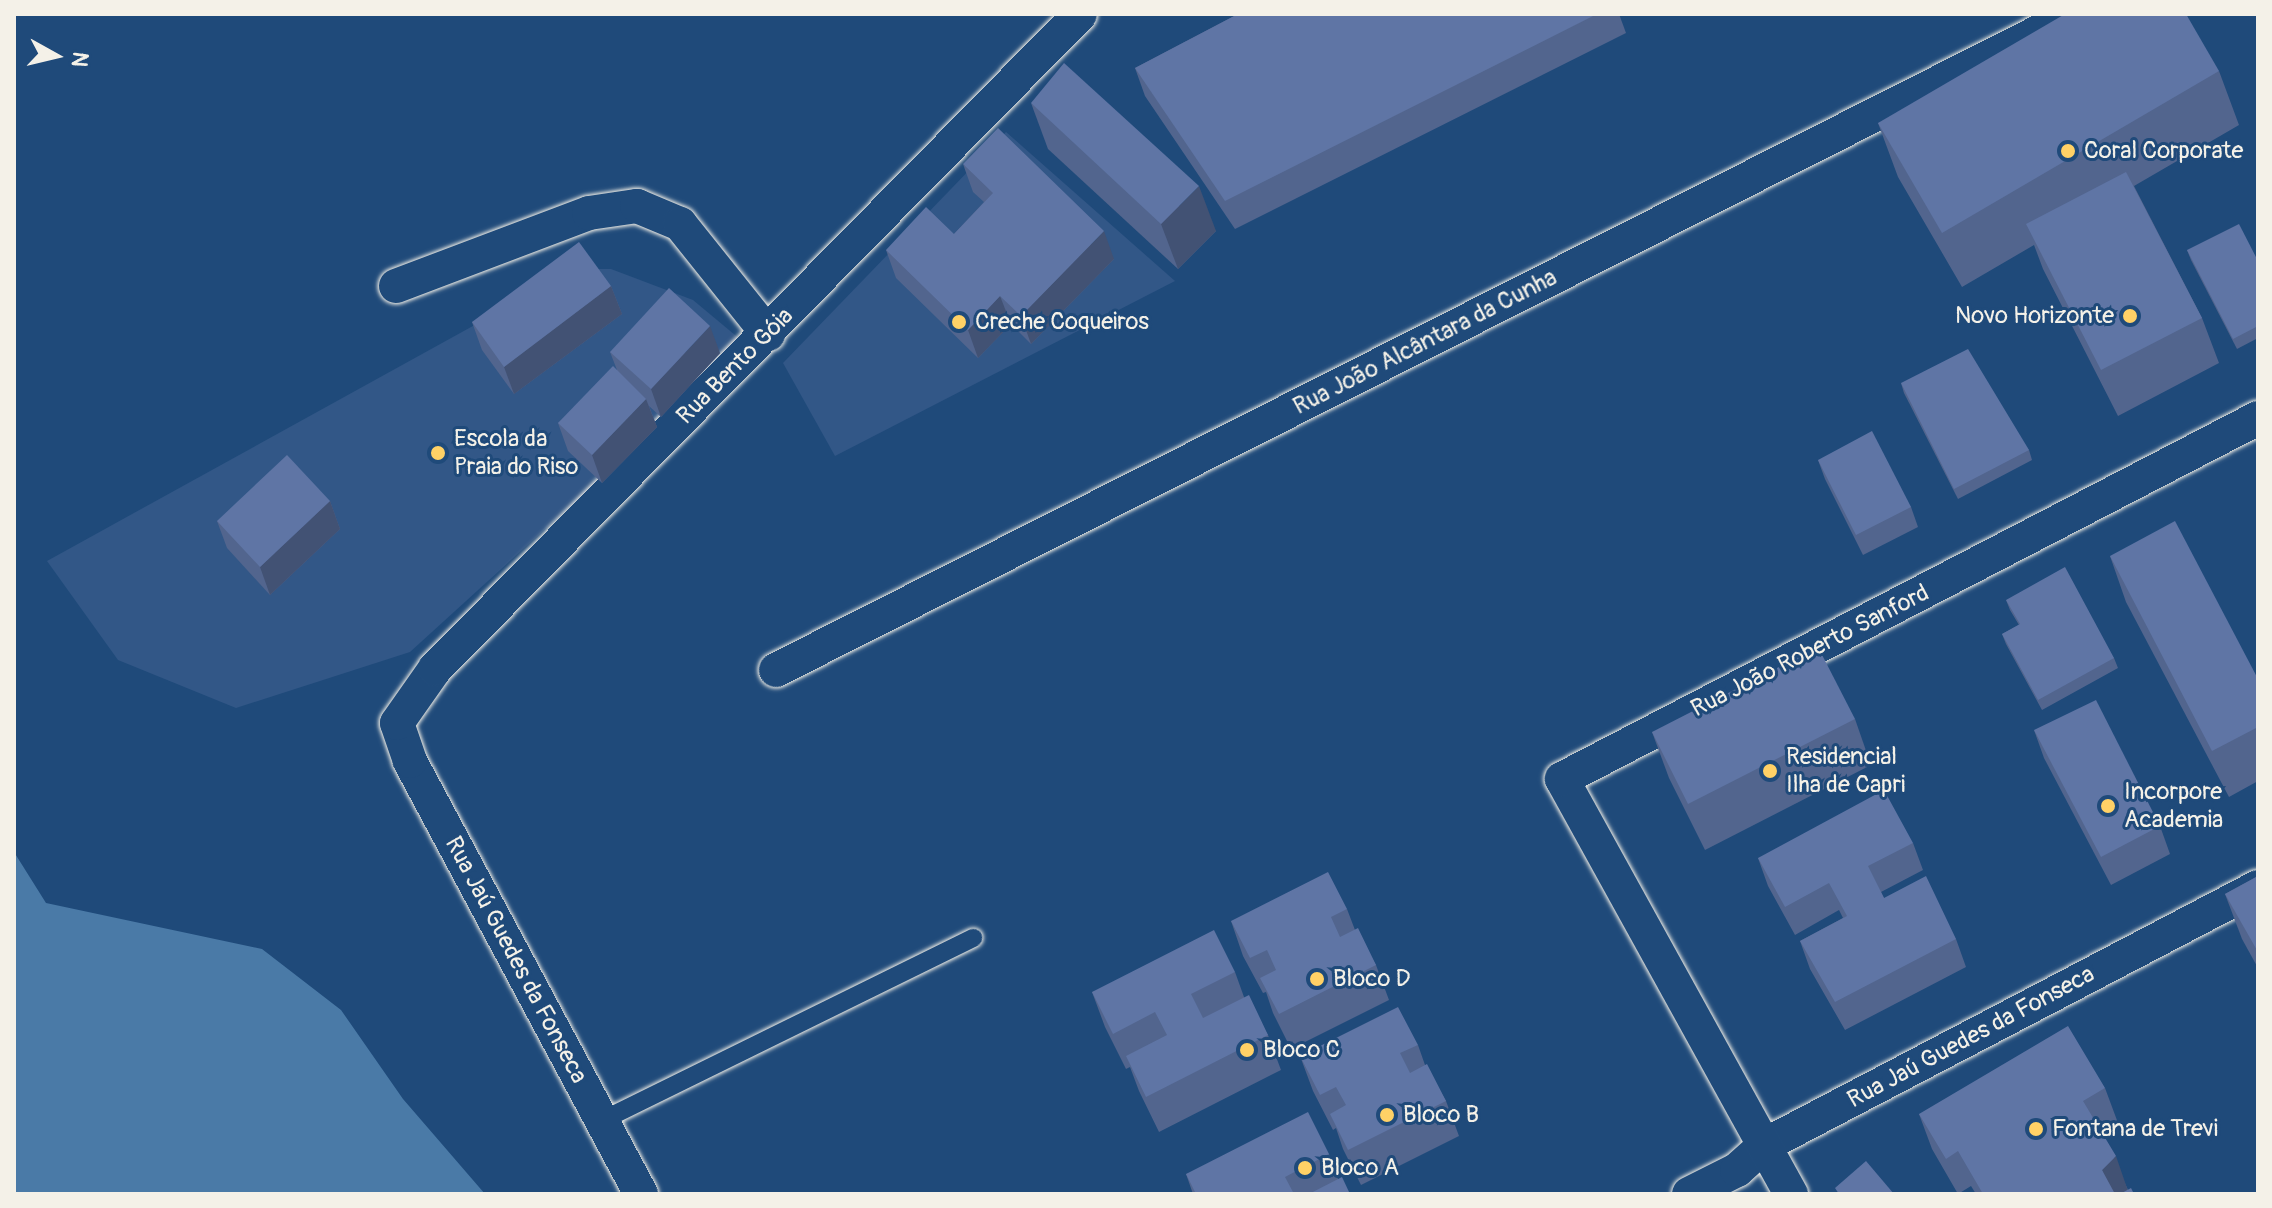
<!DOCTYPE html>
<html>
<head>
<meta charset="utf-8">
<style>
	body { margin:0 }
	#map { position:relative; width:2272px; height:1208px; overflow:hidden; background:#1f4a7a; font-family:Pangolin,sans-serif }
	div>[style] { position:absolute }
	.built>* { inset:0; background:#325787 }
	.water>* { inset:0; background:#4a7aa7 }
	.roads { filter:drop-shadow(0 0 2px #f4f1e8) drop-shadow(0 0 2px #f4f1e8) }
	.service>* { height:18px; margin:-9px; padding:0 9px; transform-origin:9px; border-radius:9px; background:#1f4a7a }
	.minor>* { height:34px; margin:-17px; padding:0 17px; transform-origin:17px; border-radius:17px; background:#1f4a7a }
	.wall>* { inset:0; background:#52658e }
	.shaded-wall>* { inset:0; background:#425274 }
	.building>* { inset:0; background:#5f75a5 }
	.dots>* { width:22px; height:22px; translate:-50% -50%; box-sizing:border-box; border:4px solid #1f4a7a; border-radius:50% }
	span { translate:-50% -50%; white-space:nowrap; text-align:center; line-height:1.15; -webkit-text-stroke:6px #1f4a7a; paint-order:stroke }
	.poi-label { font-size:24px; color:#f4f1e8 }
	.left { translate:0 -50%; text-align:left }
	.right { translate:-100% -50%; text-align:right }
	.street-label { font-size:24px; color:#f4f1e8 }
	.frame { position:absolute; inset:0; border:16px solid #f4f1e8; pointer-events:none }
	.north { position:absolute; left:16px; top:16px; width:80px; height:80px; -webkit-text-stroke:6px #1f4a7a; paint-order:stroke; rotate:98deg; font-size:22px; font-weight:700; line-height:32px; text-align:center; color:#f4f1e8 }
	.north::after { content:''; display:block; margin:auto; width:28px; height:36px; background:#f4f1e8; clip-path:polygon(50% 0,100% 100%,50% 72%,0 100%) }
</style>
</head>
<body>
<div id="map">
	<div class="built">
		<i style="clip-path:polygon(1006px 132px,1175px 281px,835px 456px,783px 363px)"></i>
		<i style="clip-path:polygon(576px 269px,611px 269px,693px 300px,747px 345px,410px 652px,236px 708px,118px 660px,47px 561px)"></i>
	</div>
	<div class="water">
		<i style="clip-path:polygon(14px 852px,46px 903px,262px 949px,341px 1010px,403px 1099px,485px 1194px,14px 1194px)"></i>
	</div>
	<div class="roads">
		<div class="service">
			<i style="left:601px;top:1121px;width:415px;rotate:-26.2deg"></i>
		</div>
		<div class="minor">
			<i style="left:396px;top:286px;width:206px;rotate:-20.7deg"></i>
			<i style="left:589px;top:213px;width:49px;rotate:-8.3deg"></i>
			<i style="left:637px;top:206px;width:47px;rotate:22.7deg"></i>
			<i style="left:680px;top:224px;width:141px;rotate:51.3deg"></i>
			<i style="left:776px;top:670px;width:1454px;rotate:-26.81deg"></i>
			<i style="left:641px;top:1194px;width:491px;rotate:-118.1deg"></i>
			<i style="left:410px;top:761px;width:40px;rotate:-108.9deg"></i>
			<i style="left:397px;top:723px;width:66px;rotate:-54.9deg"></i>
			<i style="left:435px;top:669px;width:919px;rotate:-45.44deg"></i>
			<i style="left:1689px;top:1194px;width:54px;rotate:-26.6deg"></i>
			<i style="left:1737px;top:1170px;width:38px;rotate:-42deg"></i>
			<i style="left:1765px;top:1145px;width:556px;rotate:-27.62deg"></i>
			<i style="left:1791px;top:1194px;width:474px;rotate:-118.9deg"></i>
			<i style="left:1562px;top:779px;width:784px;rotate:-27.41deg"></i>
		</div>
	</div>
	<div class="wall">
		<i style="clip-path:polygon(1238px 14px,1619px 14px,1626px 33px,1235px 229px,1145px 96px,1135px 68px)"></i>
		<i style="clip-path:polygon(2219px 71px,2239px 125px,2134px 186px,2202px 318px,2219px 363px,2118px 416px,2043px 269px,2034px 245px,1962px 287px,1898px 177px,1878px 123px)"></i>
		<i style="clip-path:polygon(1031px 103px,1216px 231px,1178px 269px,1048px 149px)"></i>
		<i style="clip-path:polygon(963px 164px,1114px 259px,1031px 344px,1011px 324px,978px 358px,896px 278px,886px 250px,954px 234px,984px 202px,973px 192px)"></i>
		<i style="clip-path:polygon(2187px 250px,2258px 261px,2258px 338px,2237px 349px,2191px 260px)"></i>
		<i style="clip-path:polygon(611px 286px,622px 314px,514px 394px,482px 350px,472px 322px)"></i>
		<i style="clip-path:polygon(610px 352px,720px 353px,661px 417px,649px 406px,657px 427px,602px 483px,568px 451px,558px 423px,617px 370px)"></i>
		<i style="clip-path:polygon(1901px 383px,2029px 450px,2032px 460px,1958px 499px,1904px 393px)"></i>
		<i style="clip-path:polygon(1818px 460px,1911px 507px,1918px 527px,1863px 555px,1825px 479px)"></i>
		<i style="clip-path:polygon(330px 501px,340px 529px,270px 595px,227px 548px,217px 521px)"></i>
		<i style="clip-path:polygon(2110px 556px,2258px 679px,2258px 781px,2229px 797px,2126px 602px)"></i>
		<i style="clip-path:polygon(2006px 600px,2114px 658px,2118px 668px,2042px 710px,2006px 644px,2002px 634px,2019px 625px,2010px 610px)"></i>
		<i style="clip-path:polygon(1855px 719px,1871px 765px,1705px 850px,1669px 778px,1652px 732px)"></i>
		<i style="clip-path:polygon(2034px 730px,2160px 826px,2170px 854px,2111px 885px,2044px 758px)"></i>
		<i style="clip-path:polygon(1913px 843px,1923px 870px,1881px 892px,1884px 898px,1956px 939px,1966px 967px,1845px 1030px,1810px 969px,1800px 941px,1843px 918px,1839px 910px,1795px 935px,1768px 886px,1758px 858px)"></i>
		<i style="clip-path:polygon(2258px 876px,2258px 968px,2242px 939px,2225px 894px)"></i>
		<i style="clip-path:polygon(1347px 909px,1355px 930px,1376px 965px,1389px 1000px,1291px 1049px,1273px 1013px,1266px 992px,1263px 993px,1243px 956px,1231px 921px)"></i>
		<i style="clip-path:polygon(1235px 972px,1244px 997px,1268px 1035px,1281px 1070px,1159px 1132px,1139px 1091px,1130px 1067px,1126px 1069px,1105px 1027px,1092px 992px)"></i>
		<i style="clip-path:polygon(1418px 1045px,1425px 1065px,1446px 1101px,1459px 1136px,1361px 1185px,1343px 1149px,1336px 1128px,1333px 1130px,1313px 1091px,1300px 1056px)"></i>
		<i style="clip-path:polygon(2105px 1088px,2118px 1123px,2102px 1132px,2128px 1190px,2134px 1194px,1976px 1194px,1971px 1186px,1958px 1194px,1932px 1149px,1919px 1114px)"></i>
		<i style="clip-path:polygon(1329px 1154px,1338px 1179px,1350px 1194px,1193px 1194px,1186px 1174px)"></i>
	</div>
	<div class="shaded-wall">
		<i style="clip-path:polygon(1199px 186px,1216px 231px,1178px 269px,1161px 224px)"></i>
		<i style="clip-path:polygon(1104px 231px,1114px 259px,1031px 344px,1021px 316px)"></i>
		<i style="clip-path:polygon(611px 286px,622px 314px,514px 394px,504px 367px)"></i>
		<i style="clip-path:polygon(1000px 296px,1011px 324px,978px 358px,968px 330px)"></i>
		<i style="clip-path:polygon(710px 326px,720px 353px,661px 417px,651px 389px)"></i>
		<i style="clip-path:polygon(646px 399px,657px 427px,602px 483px,592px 455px)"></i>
		<i style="clip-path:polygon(330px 501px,340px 529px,270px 595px,260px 567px)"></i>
		<i style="clip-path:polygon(2116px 1156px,2128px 1191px,2125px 1194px,2111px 1194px,2102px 1170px)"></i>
	</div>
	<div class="building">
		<i style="clip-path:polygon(1238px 14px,1597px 14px,1225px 201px,1135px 68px)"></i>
		<i style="clip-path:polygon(2065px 14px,2186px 14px,2219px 71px,1942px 233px,1878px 123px)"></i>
		<i style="clip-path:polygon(1064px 63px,1199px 186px,1161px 224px,1031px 103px)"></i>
		<i style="clip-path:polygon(998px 128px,1104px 231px,1021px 316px,1000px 296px,968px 330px,886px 250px,926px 207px,954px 234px,993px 193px,963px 164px)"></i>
		<i style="clip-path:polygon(2126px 172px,2202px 318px,2101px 370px,2026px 224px)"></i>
		<i style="clip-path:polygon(2239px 224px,2258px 261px,2258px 326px,2233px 339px,2187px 250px)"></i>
		<i style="clip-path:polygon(579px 242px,611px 286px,504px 367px,472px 322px)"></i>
		<i style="clip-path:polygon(669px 288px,710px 326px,651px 389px,610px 352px)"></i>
		<i style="clip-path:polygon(1968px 349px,2029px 450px,1954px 489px,1901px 383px)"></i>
		<i style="clip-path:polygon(613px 366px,646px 399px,592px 455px,558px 423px)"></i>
		<i style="clip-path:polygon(1872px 431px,1911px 507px,1856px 535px,1818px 460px)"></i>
		<i style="clip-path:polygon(287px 455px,330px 501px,260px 567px,217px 521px)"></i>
		<i style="clip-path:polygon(2175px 521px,2258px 679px,2258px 727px,2212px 751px,2110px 556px)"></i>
		<i style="clip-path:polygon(2065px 567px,2114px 658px,2038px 700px,2002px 634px,2020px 624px,2006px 600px)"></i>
		<i style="clip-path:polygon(1818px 647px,1855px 719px,1688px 804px,1652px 732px)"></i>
		<i style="clip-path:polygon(2096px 700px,2160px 826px,2101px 857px,2034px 730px)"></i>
		<i style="clip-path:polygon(1884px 790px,1913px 843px,1868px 866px,1884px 898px,1926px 876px,1956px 939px,1835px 1002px,1800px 941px,1847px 916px,1829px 883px,1785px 907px,1758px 858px)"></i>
		<i style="clip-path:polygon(1328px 872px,1347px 909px,1331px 917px,1340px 937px,1358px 928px,1376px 965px,1279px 1014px,1260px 978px,1276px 970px,1267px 950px,1250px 958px,1231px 921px)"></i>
		<i style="clip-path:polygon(2258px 876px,2258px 952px,2225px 894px)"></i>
		<i style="clip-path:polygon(1214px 930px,1235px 972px,1191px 994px,1203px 1018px,1249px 995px,1268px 1035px,1146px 1097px,1126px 1056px,1167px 1035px,1155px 1012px,1113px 1034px,1092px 992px)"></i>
		<i style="clip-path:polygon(1398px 1007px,1418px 1045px,1400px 1053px,1410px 1073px,1427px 1064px,1446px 1101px,1348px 1150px,1330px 1114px,1346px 1105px,1336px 1087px,1320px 1095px,1300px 1056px)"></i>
		<i style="clip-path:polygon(2068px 1026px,2105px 1088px,2083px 1101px,2116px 1156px,2102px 1170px,2115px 1194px,1983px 1194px,1958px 1151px,1946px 1159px,1919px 1114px)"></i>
		<i style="clip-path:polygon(1308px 1112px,1329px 1154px,1285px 1177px,1294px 1194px,1196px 1194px,1186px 1174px)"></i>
		<i style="clip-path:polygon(1866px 1161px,1894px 1194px,1839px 1194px,1835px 1188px)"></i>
		<i style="clip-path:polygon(1342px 1177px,1350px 1194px,1309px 1194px)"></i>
		<i style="clip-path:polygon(2131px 1188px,2134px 1194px,2120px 1194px)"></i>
	</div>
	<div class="dots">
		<i style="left:2068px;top:151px;background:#ffd166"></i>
		<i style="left:2130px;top:316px;background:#ffd166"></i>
		<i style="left:959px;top:322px;background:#ffd166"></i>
		<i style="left:438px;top:453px;background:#ffd166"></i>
		<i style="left:1770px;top:771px;background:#ffd166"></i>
		<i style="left:2108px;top:806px;background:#ffd166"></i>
		<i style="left:1317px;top:979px;background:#ffd166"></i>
		<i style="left:1247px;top:1050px;background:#ffd166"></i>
		<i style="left:1387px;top:1115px;background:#ffd166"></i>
		<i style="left:2036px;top:1129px;background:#ffd166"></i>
		<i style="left:1305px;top:1168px;background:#ffd166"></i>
	</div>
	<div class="poi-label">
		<span class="left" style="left:2084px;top:151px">Coral Corporate</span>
		<span class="right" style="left:2114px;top:316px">Novo Horizonte</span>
		<span class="left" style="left:975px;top:322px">Creche Coqueiros</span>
		<span class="left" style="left:454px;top:453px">Escola da<br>Praia do Riso</span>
		<span class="left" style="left:1786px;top:771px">Residencial<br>Ilha de Capri</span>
		<span class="left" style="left:2124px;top:806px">Incorpore<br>Academia</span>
		<span class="left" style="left:1333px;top:979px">Bloco D</span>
		<span class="left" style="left:1263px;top:1050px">Bloco C</span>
		<span class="left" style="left:1403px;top:1115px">Bloco B</span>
		<span class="left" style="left:2052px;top:1129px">Fontana de Trevi</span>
		<span class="left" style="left:1321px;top:1168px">Bloco A</span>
	</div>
	<div class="street-label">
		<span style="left:1425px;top:342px;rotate:-27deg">Rua João Alcântara da Cunha</span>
		<span style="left:735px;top:366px;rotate:-45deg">Rua Bento Góia</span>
		<span style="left:1810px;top:651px;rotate:-27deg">Rua João Roberto Sanford</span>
		<span style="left:516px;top:960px;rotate:62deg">Rua Jaú Guedes da Fonseca</span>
		<span style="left:1971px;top:1037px;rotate:-28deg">Rua Jaú Guedes da Fonseca</span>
	</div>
	<div class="frame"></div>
	<div class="north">N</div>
</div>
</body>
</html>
